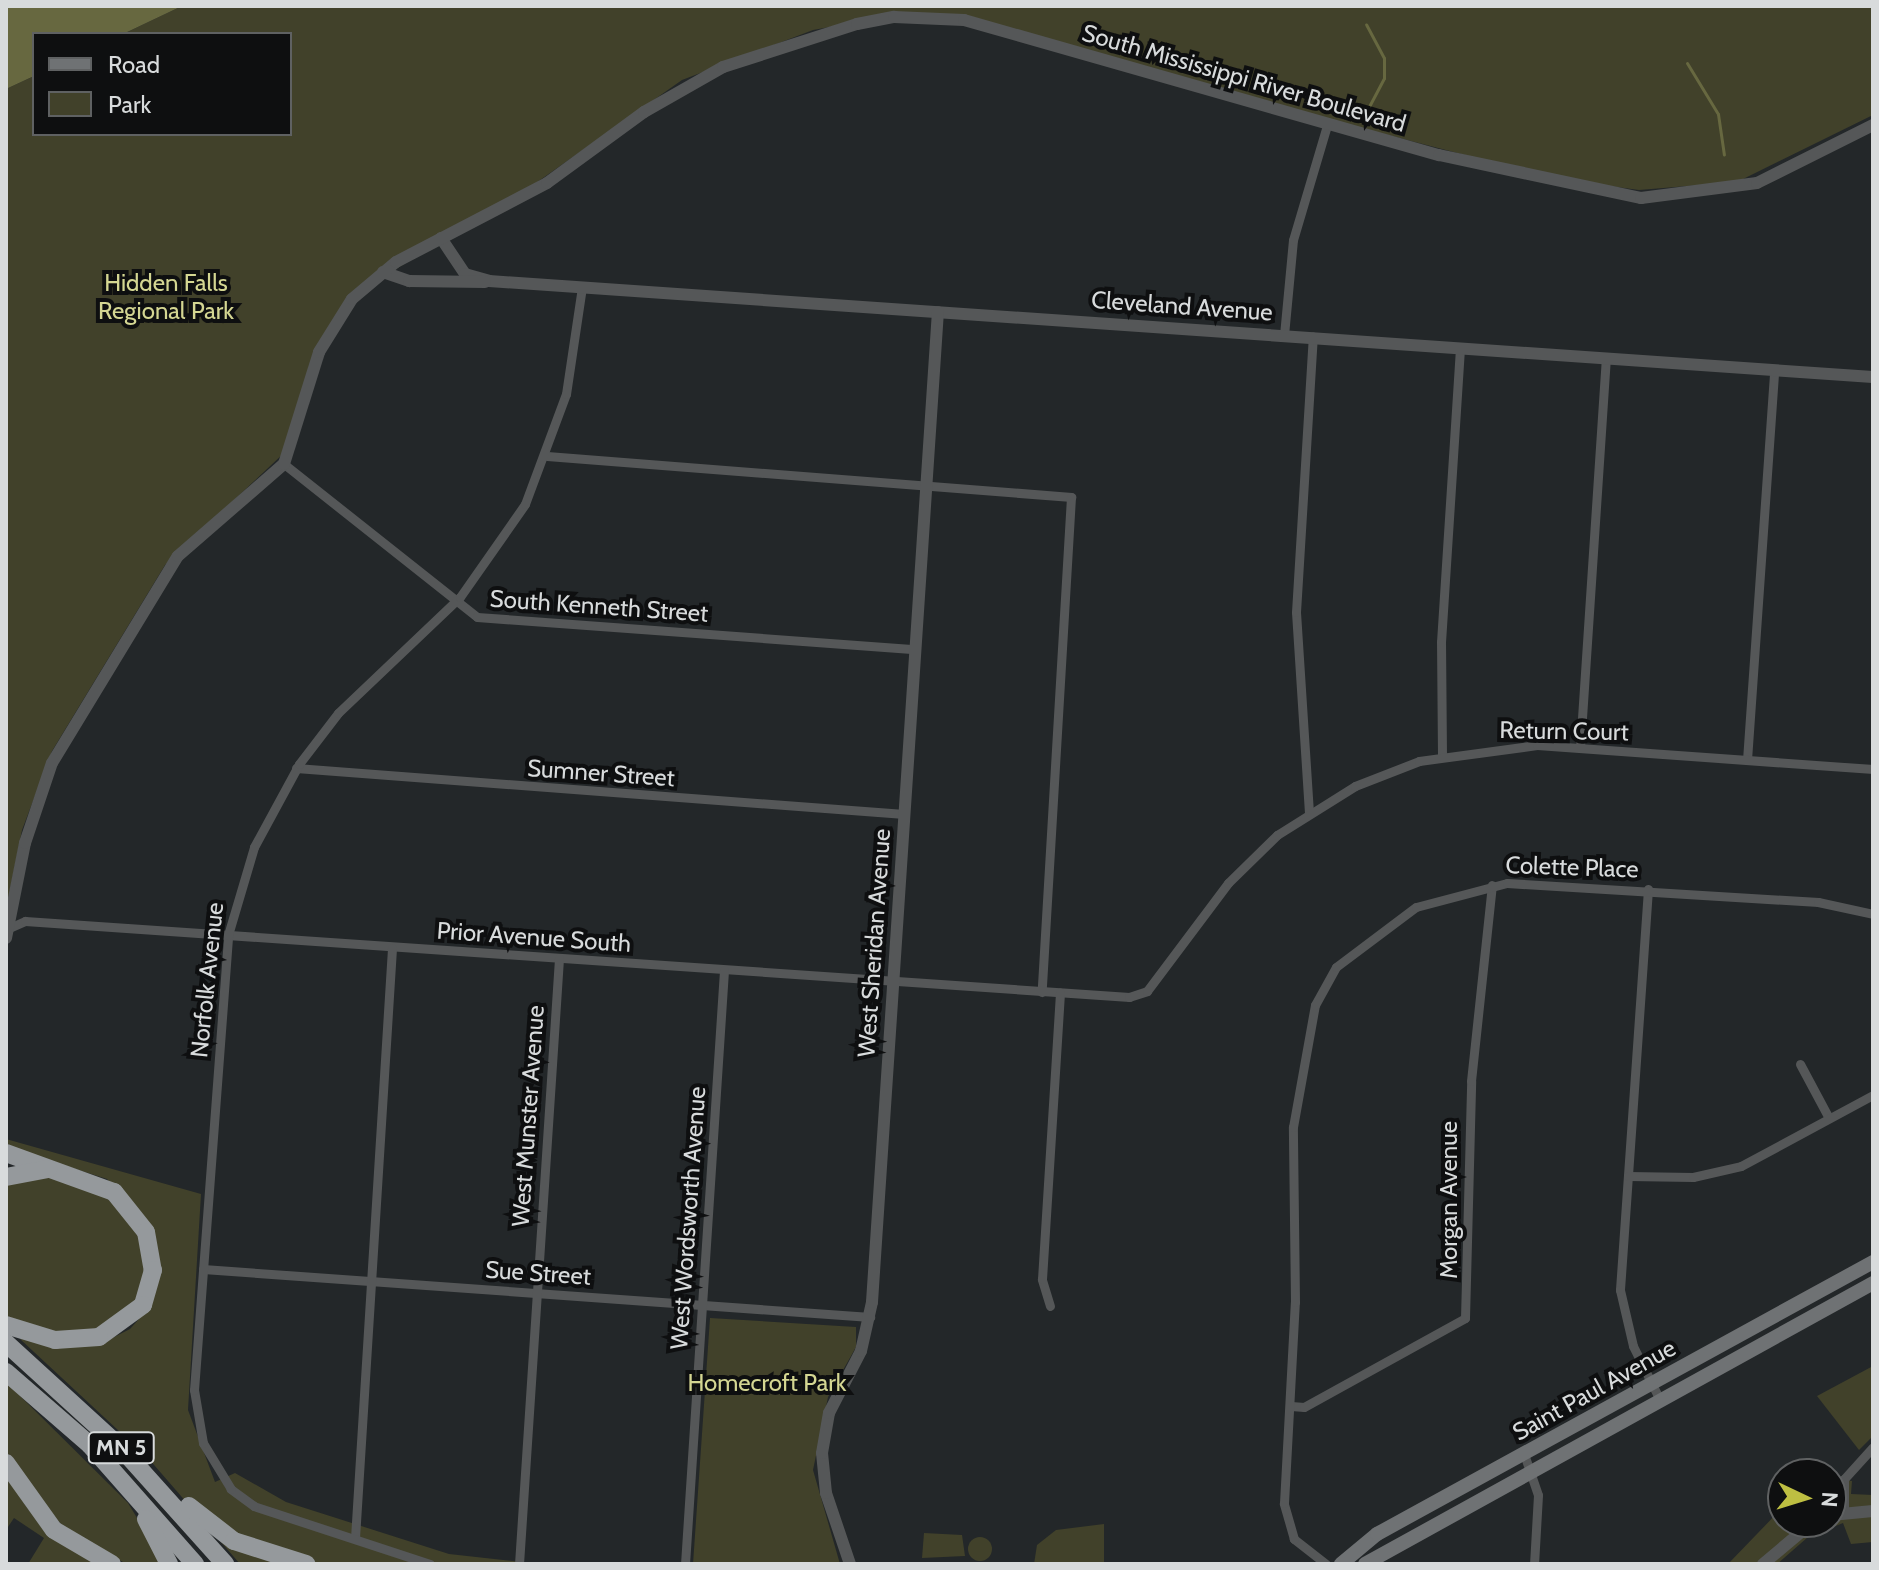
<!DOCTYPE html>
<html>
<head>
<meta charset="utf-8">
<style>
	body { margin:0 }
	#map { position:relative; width:1879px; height:1570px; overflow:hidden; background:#232729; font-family:Cabin,sans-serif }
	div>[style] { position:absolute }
	.green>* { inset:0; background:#41412a }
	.round { border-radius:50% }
	.water>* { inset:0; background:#676840 }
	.stream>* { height:3px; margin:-1.5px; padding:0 1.5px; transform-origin:1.5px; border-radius:1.5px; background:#676840 }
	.minor>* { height:9px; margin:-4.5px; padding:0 4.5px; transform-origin:4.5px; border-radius:4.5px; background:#555758 }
	.tertiary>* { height:12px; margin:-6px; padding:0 6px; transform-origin:6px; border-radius:6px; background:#555758 }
	.secondary>* { height:14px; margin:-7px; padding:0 7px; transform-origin:7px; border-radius:7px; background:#6f7274 }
	.motorway>* { height:18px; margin:-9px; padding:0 9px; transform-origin:9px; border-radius:9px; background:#95999c }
	span { translate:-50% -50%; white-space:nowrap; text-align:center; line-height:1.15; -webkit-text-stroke:8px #0e0f10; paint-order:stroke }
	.shield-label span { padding:2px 6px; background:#0e0f10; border:2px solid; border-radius:6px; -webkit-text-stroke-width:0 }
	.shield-label { font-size:22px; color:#d8dbdc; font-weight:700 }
	.street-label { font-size:24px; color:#d8dbdc }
	.park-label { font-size:24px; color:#d4d692 }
	.frame { position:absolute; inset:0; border:8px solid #d8dbdc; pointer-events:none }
	.legend { position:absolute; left:32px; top:32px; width:260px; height:104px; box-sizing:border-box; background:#0e0f10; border:2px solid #5f6162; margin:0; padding:10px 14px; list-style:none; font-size:24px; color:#d8dbdc }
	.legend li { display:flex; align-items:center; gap:16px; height:40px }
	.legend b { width:40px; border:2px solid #5f6162 }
	.north { position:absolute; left:1767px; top:1458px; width:80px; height:80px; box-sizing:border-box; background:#0e0f10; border:2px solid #5f6162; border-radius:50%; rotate:94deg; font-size:22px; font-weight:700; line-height:32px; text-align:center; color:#d8dbdc }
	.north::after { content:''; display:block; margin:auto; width:28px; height:36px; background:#bebf42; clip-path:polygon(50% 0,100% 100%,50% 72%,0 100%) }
</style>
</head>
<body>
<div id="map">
	<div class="green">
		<i style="clip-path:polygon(182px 6px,1873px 6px,1873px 115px,1737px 182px,1639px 190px,1558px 179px,913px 12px,813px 30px,682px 80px,516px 197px,351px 296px,309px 370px,285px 452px,165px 565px,52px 751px,22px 830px,6px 909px,6px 89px,34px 76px,34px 134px,290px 134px,290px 34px,123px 34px)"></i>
		<i style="clip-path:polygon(6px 1139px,201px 1194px,188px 1410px,215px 1482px,235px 1473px,286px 1502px,449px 1554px,539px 1564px,240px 1564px,148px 1458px,20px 1339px,100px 1344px,130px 1329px,146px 1311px,160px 1270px,151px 1229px,107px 1179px,6px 1147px)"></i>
		<i style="clip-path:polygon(42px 1174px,104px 1194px,142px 1235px,148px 1278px,127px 1317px,76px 1336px,6px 1320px,6px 1183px)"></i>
		<i style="clip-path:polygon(710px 1318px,856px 1327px,856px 1347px,828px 1397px,813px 1470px,840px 1564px,693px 1564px)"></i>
		<i style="clip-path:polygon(1873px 1366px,1873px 1436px,1859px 1450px,1817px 1396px)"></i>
		<i style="clip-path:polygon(6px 1382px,128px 1503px,165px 1564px,127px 1564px,72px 1536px,18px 1477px,6px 1453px)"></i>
		<i style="clip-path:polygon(6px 1476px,28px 1509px,96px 1564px,28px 1564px,44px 1538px,14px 1518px,6px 1530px)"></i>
		<i style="clip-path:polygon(1831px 1478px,1852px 1481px,1851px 1494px,1873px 1495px,1873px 1542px,1851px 1544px,1843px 1523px,1808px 1537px,1777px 1564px,1728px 1564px,1783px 1507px,1783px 1522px,1831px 1522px)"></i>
		<i style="clip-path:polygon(1104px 1524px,1104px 1564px,1034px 1564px,1037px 1545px,1056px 1530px)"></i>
		<i style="clip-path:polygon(924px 1533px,962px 1535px,965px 1556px,922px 1558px)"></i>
		<i class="round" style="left:968px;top:1537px;width:24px;height:24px"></i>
	</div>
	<div class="water">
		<i style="clip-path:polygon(6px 6px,182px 6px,123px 34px,34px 34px,34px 76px,6px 89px)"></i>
	</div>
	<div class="stream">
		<i style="left:1687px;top:63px;width:60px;rotate:58.7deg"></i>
		<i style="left:1718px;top:114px;width:41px;rotate:81.7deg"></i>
		<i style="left:1364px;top:116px;width:43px;rotate:-62.2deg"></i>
		<i style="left:1384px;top:78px;width:20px;rotate:-90deg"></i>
		<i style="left:1384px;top:58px;width:38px;rotate:-118deg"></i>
	</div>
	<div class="minor">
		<i style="left:1284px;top:335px;width:95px;rotate:-84.6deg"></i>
		<i style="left:1293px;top:240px;width:120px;rotate:-73.5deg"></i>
		<i style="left:547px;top:456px;width:526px;rotate:4.47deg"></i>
		<i style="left:1071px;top:497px;width:496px;rotate:93.4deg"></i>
		<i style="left:284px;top:464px;width:246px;rotate:38.4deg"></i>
		<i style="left:477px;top:617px;width:439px;rotate:4.2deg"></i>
		<i style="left:1580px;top:748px;width:391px;rotate:-86.2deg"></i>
		<i style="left:1442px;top:755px;width:113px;rotate:-90.5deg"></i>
		<i style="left:1441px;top:642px;width:295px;rotate:-86.3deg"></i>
		<i style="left:1747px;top:760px;width:391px;rotate:-86deg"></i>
		<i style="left:296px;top:768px;width:610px;rotate:4.33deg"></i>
		<i style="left:1309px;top:813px;width:201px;rotate:-93.7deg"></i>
		<i style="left:1296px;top:612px;width:276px;rotate:-86.5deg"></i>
		<i style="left:1648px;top:889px;width:402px;rotate:94deg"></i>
		<i style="left:1620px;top:1290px;width:57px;rotate:76.9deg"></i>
		<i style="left:1633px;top:1346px;width:60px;rotate:63.4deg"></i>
		<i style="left:7px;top:929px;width:20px;rotate:-24deg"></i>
		<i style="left:25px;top:921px;width:1107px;rotate:3.94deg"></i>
		<i style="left:1129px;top:997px;width:19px;rotate:-18deg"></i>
		<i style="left:1147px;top:991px;width:135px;rotate:-53.1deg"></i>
		<i style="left:1228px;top:883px;width:69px;rotate:-44.4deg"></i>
		<i style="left:1277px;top:835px;width:92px;rotate:-32.1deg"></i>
		<i style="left:1355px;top:786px;width:69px;rotate:-21.3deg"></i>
		<i style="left:1419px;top:761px;width:119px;rotate:-7.7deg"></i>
		<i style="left:1537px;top:745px;width:337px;rotate:4.1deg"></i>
		<i style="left:1800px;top:1064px;width:61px;rotate:61.8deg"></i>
		<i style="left:1628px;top:1176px;width:65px;rotate:0.9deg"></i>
		<i style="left:1693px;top:1177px;width:49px;rotate:-12.9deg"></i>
		<i style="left:1741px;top:1166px;width:150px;rotate:-28.3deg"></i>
		<i style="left:203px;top:1269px;width:669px;rotate:4.12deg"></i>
		<i style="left:1050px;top:1306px;width:28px;rotate:-107deg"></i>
		<i style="left:1042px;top:1279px;width:287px;rotate:-86.4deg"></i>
		<i style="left:1291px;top:1406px;width:13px;rotate:4deg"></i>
		<i style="left:1304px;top:1407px;width:184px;rotate:-28.9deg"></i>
		<i style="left:1465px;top:1318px;width:237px;rotate:-88.5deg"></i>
		<i style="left:1471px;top:1081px;width:197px;rotate:-83.9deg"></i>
		<i style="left:1524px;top:1454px;width:43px;rotate:71.1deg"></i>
		<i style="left:1538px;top:1495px;width:69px;rotate:93.3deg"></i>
		<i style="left:1844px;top:1511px;width:32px;rotate:-90deg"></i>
		<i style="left:1844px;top:1479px;width:43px;rotate:-47.8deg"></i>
		<i style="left:355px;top:1538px;width:591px;rotate:-86.41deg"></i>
		<i style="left:430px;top:1564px;width:185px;rotate:-161.8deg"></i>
		<i style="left:254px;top:1506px;width:29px;rotate:-144deg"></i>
		<i style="left:231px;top:1489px;width:54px;rotate:-121.3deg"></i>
		<i style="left:203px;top:1443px;width:54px;rotate:-99.6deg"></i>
		<i style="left:194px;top:1390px;width:456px;rotate:-85.7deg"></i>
		<i style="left:228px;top:935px;width:92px;rotate:-73.5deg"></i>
		<i style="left:254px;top:847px;width:94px;rotate:-61.5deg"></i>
		<i style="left:299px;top:764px;width:64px;rotate:-52.6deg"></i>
		<i style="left:338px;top:713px;width:168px;rotate:-43.6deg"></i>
		<i style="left:460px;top:597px;width:113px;rotate:-55deg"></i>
		<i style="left:525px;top:504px;width:117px;rotate:-69.6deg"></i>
		<i style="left:566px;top:394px;width:108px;rotate:-81.5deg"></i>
		<i style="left:519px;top:1564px;width:607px;rotate:-86.22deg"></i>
		<i style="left:685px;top:1564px;width:595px;rotate:-86.24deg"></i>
		<i style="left:1326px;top:1564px;width:41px;rotate:-142deg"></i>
		<i style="left:1294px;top:1539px;width:37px;rotate:-106deg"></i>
		<i style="left:1284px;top:1503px;width:201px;rotate:-86.9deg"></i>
		<i style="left:1295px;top:1302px;width:175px;rotate:-90.7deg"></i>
		<i style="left:1293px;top:1127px;width:124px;rotate:-79.8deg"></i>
		<i style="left:1315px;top:1005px;width:43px;rotate:-61.1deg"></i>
		<i style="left:1336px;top:967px;width:100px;rotate:-36.9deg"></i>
		<i style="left:1416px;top:907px;width:94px;rotate:-14.8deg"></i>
		<i style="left:1507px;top:883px;width:312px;rotate:3.5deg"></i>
		<i style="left:1818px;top:902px;width:56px;rotate:12.3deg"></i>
	</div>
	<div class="tertiary">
		<i style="left:441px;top:238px;width:43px;rotate:56.3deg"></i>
		<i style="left:465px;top:274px;width:25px;rotate:16deg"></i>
		<i style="left:489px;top:281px;width:1387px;rotate:3.97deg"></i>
		<i style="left:383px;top:272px;width:28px;rotate:19deg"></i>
		<i style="left:409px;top:281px;width:76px;rotate:0.8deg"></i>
		<i style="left:6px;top:938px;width:97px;rotate:-78.7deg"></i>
		<i style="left:25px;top:843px;width:84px;rotate:-71.4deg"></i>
		<i style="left:52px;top:763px;width:242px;rotate:-58.7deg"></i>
		<i style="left:178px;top:556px;width:140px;rotate:-41deg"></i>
		<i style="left:284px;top:464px;width:117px;rotate:-72.6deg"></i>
		<i style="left:319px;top:352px;width:62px;rotate:-58.1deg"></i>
		<i style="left:352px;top:299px;width:57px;rotate:-40.1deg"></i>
		<i style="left:396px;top:262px;width:170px;rotate:-27.6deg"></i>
		<i style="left:547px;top:183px;width:120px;rotate:-36.2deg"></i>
		<i style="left:644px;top:112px;width:91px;rotate:-29.7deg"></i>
		<i style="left:723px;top:67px;width:141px;rotate:-17.8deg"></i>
		<i style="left:857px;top:24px;width:38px;rotate:-11deg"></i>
		<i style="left:894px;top:17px;width:70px;rotate:2.5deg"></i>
		<i style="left:964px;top:20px;width:494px;rotate:15.9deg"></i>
		<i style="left:1439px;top:155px;width:207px;rotate:12deg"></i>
		<i style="left:1641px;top:198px;width:117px;rotate:-7.4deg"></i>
		<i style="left:1757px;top:183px;width:130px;rotate:-26.6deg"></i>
		<i style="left:1831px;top:1515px;width:42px;rotate:-5.4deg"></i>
		<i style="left:850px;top:1564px;width:75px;rotate:-108.7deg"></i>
		<i style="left:826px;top:1493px;width:40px;rotate:-95.7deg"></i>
		<i style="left:822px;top:1453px;width:41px;rotate:-80.1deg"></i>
		<i style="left:829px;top:1413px;width:70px;rotate:-62.7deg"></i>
		<i style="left:861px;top:1351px;width:50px;rotate:-77.3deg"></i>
		<i style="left:872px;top:1302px;width:992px;rotate:-86.19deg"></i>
		<i style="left:1763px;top:1564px;width:65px;rotate:-40deg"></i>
	</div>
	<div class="secondary">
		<i style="left:1341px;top:1564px;width:47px;rotate:-39.8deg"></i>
		<i style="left:1377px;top:1534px;width:566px;rotate:-28.74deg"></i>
		<i style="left:1365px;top:1564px;width:581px;rotate:-28.95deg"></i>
	</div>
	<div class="motorway">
		<i style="left:6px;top:1153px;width:115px;rotate:19.9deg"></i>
		<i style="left:114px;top:1192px;width:51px;rotate:51.3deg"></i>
		<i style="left:146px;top:1232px;width:39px;rotate:80deg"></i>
		<i style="left:153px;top:1270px;width:36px;rotate:106deg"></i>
		<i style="left:143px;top:1305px;width:54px;rotate:144deg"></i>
		<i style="left:99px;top:1337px;width:44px;rotate:176.1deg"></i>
		<i style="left:55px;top:1340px;width:51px;rotate:-163deg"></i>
		<i style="left:6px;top:1177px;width:43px;rotate:-10.8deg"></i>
		<i style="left:6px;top:1343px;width:156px;rotate:42.4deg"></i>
		<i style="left:121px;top:1448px;width:156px;rotate:48.1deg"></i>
		<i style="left:6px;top:1372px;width:111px;rotate:41deg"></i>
		<i style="left:90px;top:1445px;width:159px;rotate:48.6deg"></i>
		<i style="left:6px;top:1463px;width:82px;rotate:54.4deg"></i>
		<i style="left:54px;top:1530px;width:67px;rotate:30.4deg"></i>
		<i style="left:189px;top:1506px;width:57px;rotate:37.9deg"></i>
		<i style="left:234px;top:1541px;width:76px;rotate:17.7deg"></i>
		<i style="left:146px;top:1519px;width:51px;rotate:62.9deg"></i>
	</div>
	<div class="shield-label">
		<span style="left:121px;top:1448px">MN 5</span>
	</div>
	<div class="street-label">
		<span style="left:1244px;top:78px;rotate:16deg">South Mississippi River Boulevard</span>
		<span style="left:1182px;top:306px;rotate:4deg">Cleveland Avenue</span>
		<span style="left:599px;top:606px;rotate:4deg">South Kenneth Street</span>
		<span style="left:1564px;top:731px;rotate:1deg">Return Court</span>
		<span style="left:601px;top:773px;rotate:4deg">Sumner Street</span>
		<span style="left:1572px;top:867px;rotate:2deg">Colette Place</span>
		<span style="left:534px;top:937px;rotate:4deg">Prior Avenue South</span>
		<span style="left:874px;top:943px;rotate:-86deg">West Sheridan Avenue</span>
		<span style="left:207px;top:980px;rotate:-84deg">Norfolk Avenue</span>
		<span style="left:528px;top:1116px;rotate:-86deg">West Munster Avenue</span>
		<span style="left:1449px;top:1200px;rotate:-90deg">Morgan Avenue</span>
		<span style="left:688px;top:1218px;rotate:-86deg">West Wordsworth Avenue</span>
		<span style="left:538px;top:1273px;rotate:4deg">Sue Street</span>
		<span style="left:1594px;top:1390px;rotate:-29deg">Saint Paul Avenue</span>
	</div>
	<div class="park-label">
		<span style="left:166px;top:297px">Hidden Falls<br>Regional Park</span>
		<span style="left:767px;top:1383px">Homecroft Park</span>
	</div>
	<div class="frame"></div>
	<ul class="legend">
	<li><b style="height:10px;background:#6f7274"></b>Road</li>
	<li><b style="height:22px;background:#41412a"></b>Park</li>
	</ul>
	<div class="north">N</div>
</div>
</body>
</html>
